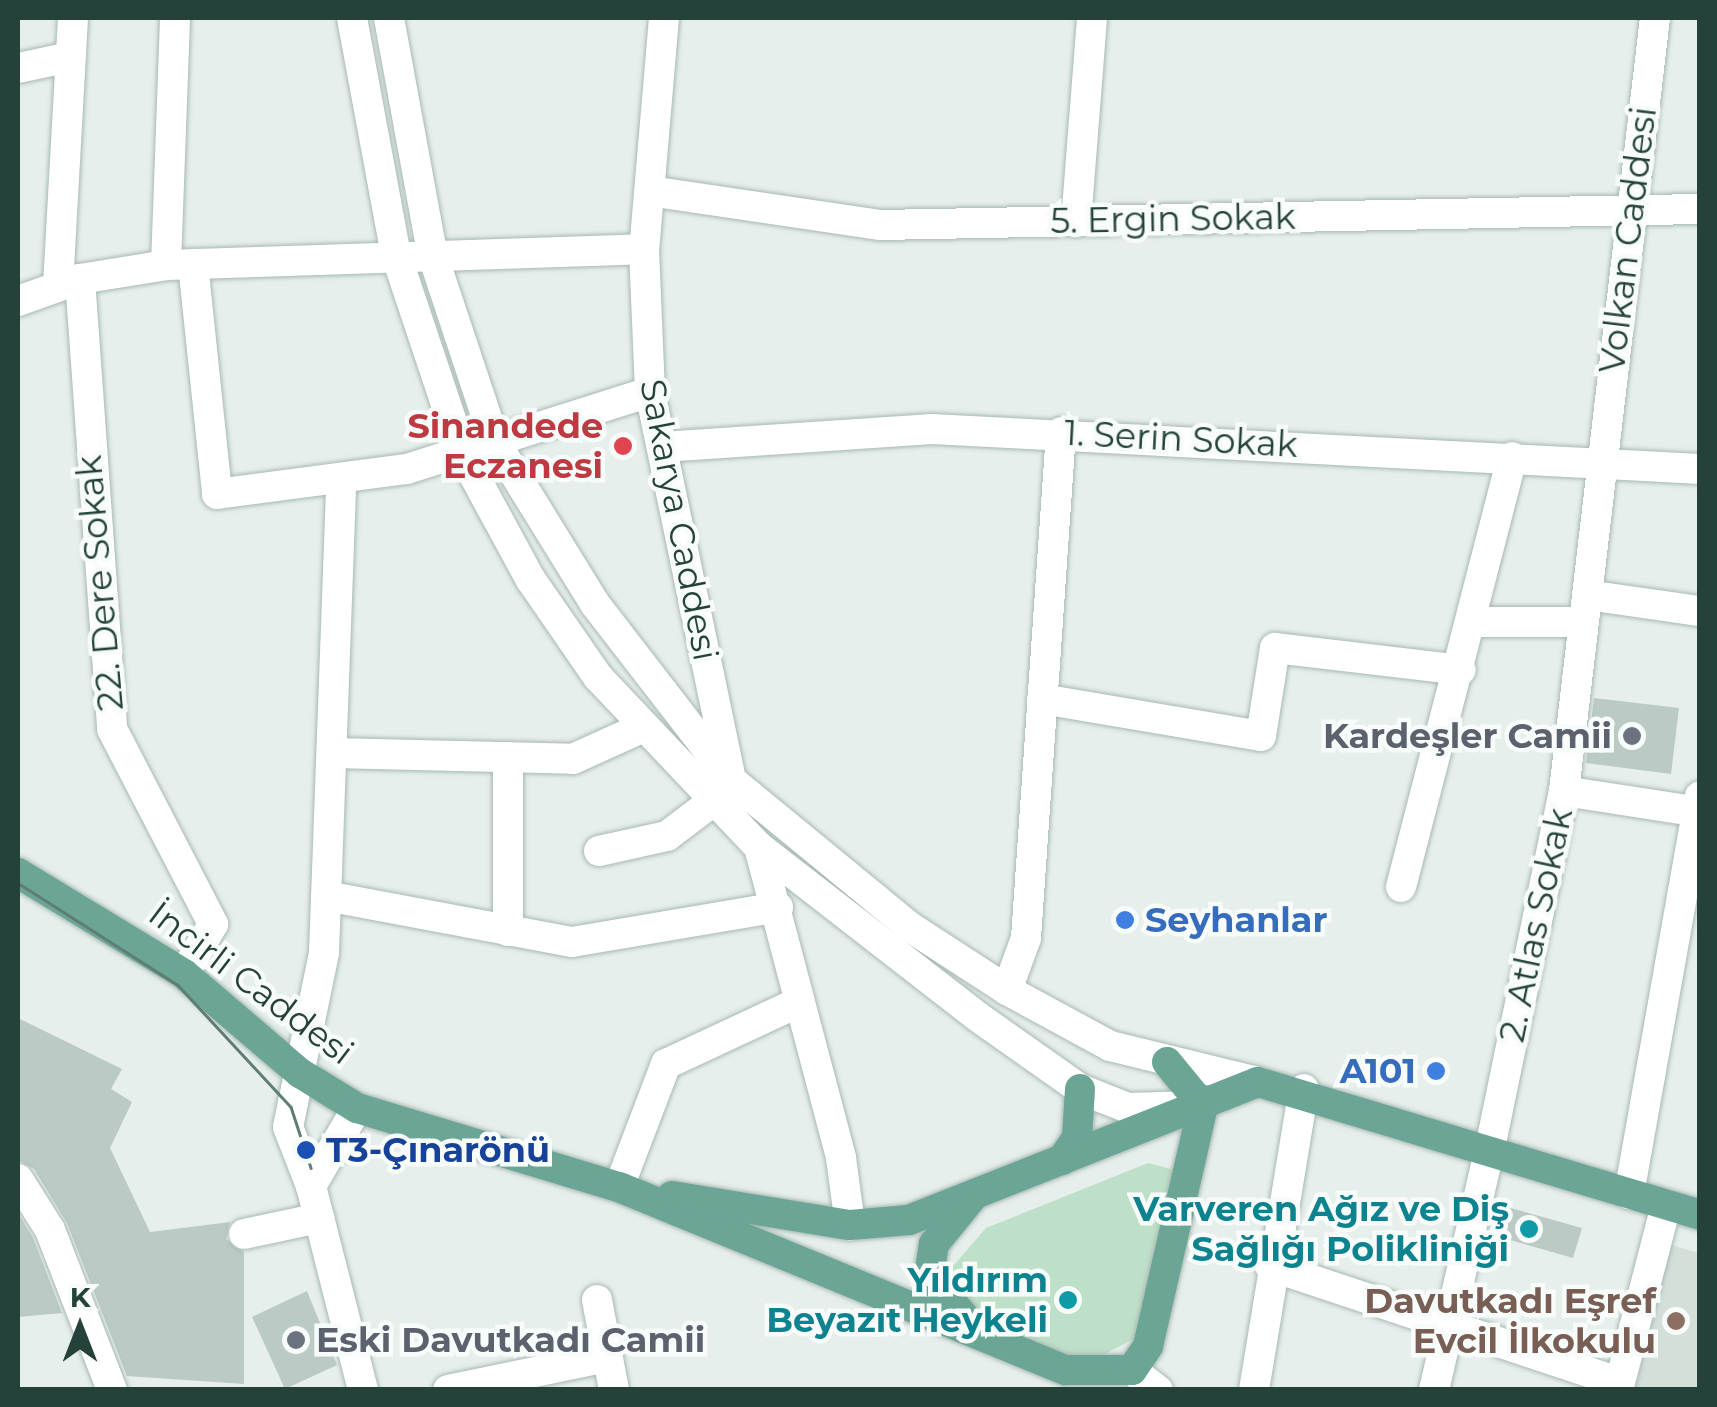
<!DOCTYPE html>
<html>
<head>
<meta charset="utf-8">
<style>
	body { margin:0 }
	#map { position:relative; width:1717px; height:1407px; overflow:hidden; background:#e6efeb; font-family:Montserrat,sans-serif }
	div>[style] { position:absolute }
	.built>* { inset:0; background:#d4dfda }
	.green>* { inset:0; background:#bfe0c8 }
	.building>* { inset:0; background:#bbcac4 }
	.roads { filter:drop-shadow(0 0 2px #a8b8b2) drop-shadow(0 0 2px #a8b8b2) }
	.street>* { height:30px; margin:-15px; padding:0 15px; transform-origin:15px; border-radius:15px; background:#fff }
	.secondary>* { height:30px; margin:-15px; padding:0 15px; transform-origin:15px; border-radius:15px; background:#fff }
	.primary>* { height:30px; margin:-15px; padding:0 15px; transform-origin:15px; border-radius:15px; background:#6aa596 }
	.tram>* { height:2.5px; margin:-1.25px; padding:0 1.25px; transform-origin:1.25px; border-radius:1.25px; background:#5f7d75 }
	.dots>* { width:28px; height:28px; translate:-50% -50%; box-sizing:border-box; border:5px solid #f7fbf9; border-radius:50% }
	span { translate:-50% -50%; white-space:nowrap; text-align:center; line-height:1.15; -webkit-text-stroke:9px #f7fbf9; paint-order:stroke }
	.street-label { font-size:35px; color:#24423a }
	.health-label { font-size:35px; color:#be3a42; font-weight:700 }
	.right { translate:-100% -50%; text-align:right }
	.worship-label { font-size:35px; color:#5b616d; font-weight:700 }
	.left { translate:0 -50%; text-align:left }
	.shop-label { font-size:35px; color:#366cbe; font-weight:700 }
	.transit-label { font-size:35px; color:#164399; font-weight:700 }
	.culture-label { font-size:35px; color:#0d838f; font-weight:700 }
	.education-label { font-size:35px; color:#785e54; font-weight:700 }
	.frame { position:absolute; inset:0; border:20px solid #24423a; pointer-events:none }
	.north { position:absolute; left:30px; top:1277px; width:100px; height:100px; -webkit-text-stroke:8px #f7fbf9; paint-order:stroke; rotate:0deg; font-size:28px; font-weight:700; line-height:40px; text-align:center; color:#24423a }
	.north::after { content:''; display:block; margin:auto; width:35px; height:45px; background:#24423a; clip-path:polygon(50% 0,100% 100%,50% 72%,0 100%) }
</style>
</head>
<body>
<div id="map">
	<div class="built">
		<i style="clip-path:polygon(1671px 1245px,1699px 1253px,1699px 1389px,1635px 1390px)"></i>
	</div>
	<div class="green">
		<i style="clip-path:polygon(1148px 1163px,1178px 1171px,1139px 1336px,1088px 1363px,975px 1324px,947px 1273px,986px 1228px)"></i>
	</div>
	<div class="building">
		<i style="clip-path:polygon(1594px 698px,1679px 708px,1671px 774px,1586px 763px)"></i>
		<i style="clip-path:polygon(18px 1018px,122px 1069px,111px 1089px,132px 1102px,110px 1148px,150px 1232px,230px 1222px,226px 1239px,244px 1252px,244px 1384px,127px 1376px,67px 1223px,34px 1169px,18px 1160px)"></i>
		<i style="clip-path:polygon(1496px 1204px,1582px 1228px,1573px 1258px,1489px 1234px)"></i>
		<i style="clip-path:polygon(18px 1213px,33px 1238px,62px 1313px,18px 1317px)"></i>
		<i style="clip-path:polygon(307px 1291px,337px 1365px,285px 1389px,252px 1317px)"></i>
	</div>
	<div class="roads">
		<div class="street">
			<i style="left:664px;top:18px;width:232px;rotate:94.9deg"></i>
			<i style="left:644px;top:249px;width:143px;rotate:87.6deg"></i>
			<i style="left:650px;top:392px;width:396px;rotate:78.2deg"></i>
			<i style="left:18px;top:68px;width:53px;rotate:-11.9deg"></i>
			<i style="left:650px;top:191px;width:232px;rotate:8.4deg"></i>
			<i style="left:880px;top:225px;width:820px;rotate:-1.12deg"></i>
			<i style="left:1076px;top:222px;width:205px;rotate:-85.5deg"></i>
			<i style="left:193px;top:264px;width:231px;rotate:84deg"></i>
			<i style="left:217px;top:494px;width:192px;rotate:-7.5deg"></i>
			<i style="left:407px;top:469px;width:255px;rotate:-17.6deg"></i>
			<i style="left:166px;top:265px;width:247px;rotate:-87.9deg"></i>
			<i style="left:80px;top:279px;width:451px;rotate:85.9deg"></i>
			<i style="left:112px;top:729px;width:220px;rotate:62.6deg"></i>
			<i style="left:213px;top:924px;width:58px;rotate:120.1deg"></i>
			<i style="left:58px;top:286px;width:268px;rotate:-86.8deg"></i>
			<i style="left:18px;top:301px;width:66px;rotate:-19.5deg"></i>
			<i style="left:80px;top:279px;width:87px;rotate:-9.2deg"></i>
			<i style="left:166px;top:265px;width:478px;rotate:-1.9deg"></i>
			<i style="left:662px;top:447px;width:271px;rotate:-3.8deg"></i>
			<i style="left:932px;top:429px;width:769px;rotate:2.98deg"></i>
			<i style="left:1587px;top:595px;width:114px;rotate:8.1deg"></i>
			<i style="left:1474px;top:622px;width:109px"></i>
			<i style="left:1042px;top:699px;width:222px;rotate:9.6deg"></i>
			<i style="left:1261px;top:736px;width:89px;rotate:-81deg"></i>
			<i style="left:1275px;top:648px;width:187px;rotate:6.7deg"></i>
			<i style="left:333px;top:753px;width:240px;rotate:1.4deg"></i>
			<i style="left:573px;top:759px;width:72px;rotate:-24.4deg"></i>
			<i style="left:508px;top:757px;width:174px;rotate:90deg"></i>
			<i style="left:1564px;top:791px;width:138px;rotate:8.8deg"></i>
			<i style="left:759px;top:847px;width:322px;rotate:75.2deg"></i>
			<i style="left:841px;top:1158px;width:68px;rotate:82.3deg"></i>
			<i style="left:599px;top:851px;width:70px;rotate:-12.4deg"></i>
			<i style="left:667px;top:836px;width:56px;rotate:-37.1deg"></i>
			<i style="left:1401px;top:887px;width:444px;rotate:-75.5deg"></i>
			<i style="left:326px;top:896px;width:250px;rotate:10.6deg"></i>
			<i style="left:572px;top:942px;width:209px;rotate:-9.6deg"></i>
			<i style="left:1007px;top:990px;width:55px;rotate:-69.9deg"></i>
			<i style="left:1026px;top:938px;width:507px;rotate:-86.04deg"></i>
			<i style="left:357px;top:1108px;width:91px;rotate:120.5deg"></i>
			<i style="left:311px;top:1186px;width:211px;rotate:75.7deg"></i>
			<i style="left:18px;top:1179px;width:60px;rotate:57.9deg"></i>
			<i style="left:50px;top:1230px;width:172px;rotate:68.8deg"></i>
			<i style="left:311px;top:1186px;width:63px;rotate:-111.3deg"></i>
			<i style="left:288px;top:1127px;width:178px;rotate:-78.3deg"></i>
			<i style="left:324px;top:953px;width:472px;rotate:-87.9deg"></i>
			<i style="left:619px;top:1187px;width:132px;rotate:-69.1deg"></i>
			<i style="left:666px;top:1064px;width:147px;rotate:-25deg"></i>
			<i style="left:1629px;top:1194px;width:404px;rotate:-79.9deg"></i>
			<i style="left:244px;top:1234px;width:77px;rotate:-12deg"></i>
			<i style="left:1270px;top:1266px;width:368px;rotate:18.4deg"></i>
			<i style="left:597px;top:1300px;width:92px;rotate:79.3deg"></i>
			<i style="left:1132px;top:1370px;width:33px;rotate:38deg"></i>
			<i style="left:448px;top:1390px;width:157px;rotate:-11.7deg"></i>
			<i style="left:1254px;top:1390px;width:305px;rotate:-80.6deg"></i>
			<i style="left:1434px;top:1390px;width:248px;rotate:-77deg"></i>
			<i style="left:1618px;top:1390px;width:190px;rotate:-75.4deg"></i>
		</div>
		<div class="secondary">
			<i style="left:352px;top:18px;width:241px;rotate:79.5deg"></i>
			<i style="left:396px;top:255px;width:211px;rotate:71.5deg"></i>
			<i style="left:463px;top:455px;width:142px;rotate:61.5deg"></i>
			<i style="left:531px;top:580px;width:118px;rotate:55.4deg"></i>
			<i style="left:598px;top:677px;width:234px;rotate:46.6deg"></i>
			<i style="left:759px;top:847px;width:277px;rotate:37.8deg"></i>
			<i style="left:978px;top:1017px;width:125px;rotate:35.2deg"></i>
			<i style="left:1080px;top:1089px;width:52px;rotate:21.6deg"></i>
			<i style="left:1128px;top:1108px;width:66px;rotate:-1.7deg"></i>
			<i style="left:389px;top:18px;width:239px;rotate:79.6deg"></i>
			<i style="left:432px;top:253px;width:199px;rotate:71.6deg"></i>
			<i style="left:495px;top:442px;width:190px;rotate:58.3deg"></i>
			<i style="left:595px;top:604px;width:222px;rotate:52.3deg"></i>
			<i style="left:731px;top:780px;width:232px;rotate:39.4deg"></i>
			<i style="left:910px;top:927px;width:116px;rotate:33deg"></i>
			<i style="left:1007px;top:990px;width:117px;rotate:28.5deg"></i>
			<i style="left:1110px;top:1046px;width:152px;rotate:13.7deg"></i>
			<i style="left:1490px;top:1148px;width:365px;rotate:-78.3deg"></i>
			<i style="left:1564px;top:791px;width:778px;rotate:-83.29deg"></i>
		</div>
		<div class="primary">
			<i style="left:18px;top:873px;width:194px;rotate:31.3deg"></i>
			<i style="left:184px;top:974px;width:153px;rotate:40.5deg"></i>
			<i style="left:300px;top:1073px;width:67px;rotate:31.6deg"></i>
			<i style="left:357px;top:1108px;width:274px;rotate:16.8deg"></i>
			<i style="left:619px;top:1187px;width:483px;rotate:22.3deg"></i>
			<i style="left:1066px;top:1370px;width:66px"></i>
			<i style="left:1132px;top:1370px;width:29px;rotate:-56deg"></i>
			<i style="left:1148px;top:1346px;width:246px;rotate:-77.1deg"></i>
			<i style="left:1167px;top:1062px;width:57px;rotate:50.7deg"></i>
			<i style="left:1062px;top:1160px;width:27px;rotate:-56deg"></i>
			<i style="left:1077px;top:1138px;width:49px;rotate:-86.5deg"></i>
			<i style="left:672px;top:1196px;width:180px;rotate:9.3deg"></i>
			<i style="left:850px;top:1225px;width:59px;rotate:-4.8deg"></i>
			<i style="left:909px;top:1220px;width:375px;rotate:-21.6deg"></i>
			<i style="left:1258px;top:1082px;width:462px;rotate:16.7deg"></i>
			<i style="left:973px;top:1196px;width:62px;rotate:129.1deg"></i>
			<i style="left:934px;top:1244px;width:30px;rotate:99deg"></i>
			<i style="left:929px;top:1274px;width:71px;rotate:50.7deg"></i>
		</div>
	</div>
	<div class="tram">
		<i style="left:18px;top:883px;width:190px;rotate:32.5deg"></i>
		<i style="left:178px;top:985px;width:166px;rotate:47.2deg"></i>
		<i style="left:291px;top:1107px;width:64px;rotate:71.8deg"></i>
	</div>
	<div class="dots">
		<i style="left:623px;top:446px;background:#e0444e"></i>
		<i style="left:1632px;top:736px;background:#6b7280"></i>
		<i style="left:1125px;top:920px;background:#3f7fe0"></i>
		<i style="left:1436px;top:1071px;background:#3f7fe0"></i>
		<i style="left:306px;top:1150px;background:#1a4fb4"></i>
		<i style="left:1529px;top:1229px;background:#0f9aa8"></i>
		<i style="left:1068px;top:1300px;background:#0f9aa8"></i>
		<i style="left:1676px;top:1321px;background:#8d6e63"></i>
		<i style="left:296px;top:1340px;background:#6b7280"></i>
	</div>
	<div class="street-label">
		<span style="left:1173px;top:219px;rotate:-1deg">5. Ergin Sokak</span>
		<span style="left:1628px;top:240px;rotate:-83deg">Volkan Caddesi</span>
		<span style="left:1181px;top:439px;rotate:3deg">1. Serin Sokak</span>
		<span style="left:679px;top:520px;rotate:79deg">Sakarya Caddesi</span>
		<span style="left:100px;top:583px;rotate:-95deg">22. Dere Sokak</span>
		<span style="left:1536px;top:925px;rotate:-78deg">2. Atlas Sokak</span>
		<span style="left:251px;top:983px;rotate:37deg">İncirli Caddesi</span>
	</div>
	<div class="health-label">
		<span class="right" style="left:603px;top:446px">Sinandede<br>Eczanesi</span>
	</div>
	<div class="worship-label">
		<span class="right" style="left:1612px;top:736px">Kardeşler Camii</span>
		<span class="left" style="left:316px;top:1340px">Eski Davutkadı Camii</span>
	</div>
	<div class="shop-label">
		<span class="left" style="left:1145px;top:920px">Seyhanlar</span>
		<span class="right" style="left:1416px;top:1071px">A101</span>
	</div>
	<div class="transit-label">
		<span class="left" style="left:326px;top:1150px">T3-Çınarönü</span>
	</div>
	<div class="culture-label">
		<span class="right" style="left:1509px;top:1229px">Varveren Ağız ve Diş<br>Sağlığı Polikliniği</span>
		<span class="right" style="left:1048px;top:1300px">Yıldırım<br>Beyazıt Heykeli</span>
	</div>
	<div class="education-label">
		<span class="right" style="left:1656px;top:1321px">Davutkadı Eşref<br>Evcil İlkokulu</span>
	</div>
	<div class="frame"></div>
	<div class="north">K</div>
</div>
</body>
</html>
